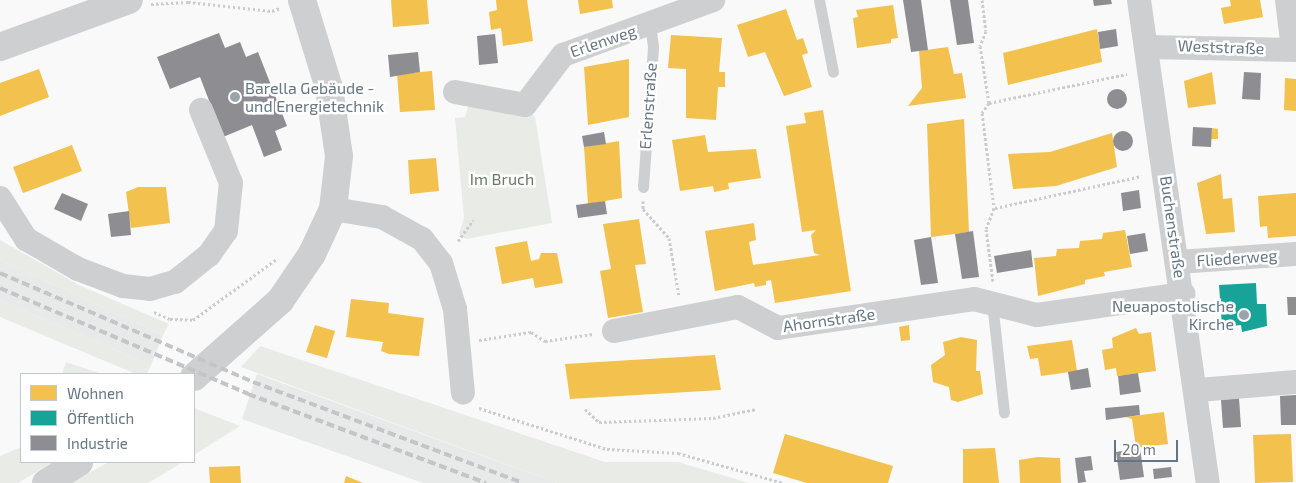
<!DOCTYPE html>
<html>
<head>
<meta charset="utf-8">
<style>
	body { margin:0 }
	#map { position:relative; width:1296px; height:483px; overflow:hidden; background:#f9f9f9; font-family:"Exo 2",sans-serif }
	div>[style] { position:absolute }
	.built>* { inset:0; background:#e8e9e9 }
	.green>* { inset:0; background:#e8ebe6 }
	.homes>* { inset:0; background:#f2c14e }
	.public>* { inset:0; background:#17a398 }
	.industry>* { inset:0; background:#8d8d92 }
	.round { border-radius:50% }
	.path>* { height:3px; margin-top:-1.5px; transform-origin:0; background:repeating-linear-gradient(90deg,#cbcccd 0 2.5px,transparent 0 5px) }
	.service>* { height:11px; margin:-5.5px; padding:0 5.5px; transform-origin:5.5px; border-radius:5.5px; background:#cecfd0 }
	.minor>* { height:24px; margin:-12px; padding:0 12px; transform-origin:12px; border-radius:12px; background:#cecfd0 }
	.tertiary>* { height:28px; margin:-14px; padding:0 14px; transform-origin:14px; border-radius:14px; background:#cecfd0 }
	.rail>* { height:4px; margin-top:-2px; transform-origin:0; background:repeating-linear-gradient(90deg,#c3c5c6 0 8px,transparent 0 12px) }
	.dots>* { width:14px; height:14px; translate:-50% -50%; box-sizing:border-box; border:2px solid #fff; border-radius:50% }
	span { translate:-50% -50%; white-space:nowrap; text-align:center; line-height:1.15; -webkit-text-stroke:5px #fff; paint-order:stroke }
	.street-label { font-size:16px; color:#657683 }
	.poi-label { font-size:16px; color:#657683 }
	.left { translate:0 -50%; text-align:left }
	.right { translate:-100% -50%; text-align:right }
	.park-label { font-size:16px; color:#687a64 }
	.legend { position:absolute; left:20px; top:373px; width:175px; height:90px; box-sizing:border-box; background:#fff; border:1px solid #c1c8cd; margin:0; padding:6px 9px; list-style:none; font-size:15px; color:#657683 }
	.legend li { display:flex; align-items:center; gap:10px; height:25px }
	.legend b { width:25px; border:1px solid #c1c8cd }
	.scale { position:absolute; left:1114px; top:440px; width:64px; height:22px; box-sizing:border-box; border:2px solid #657683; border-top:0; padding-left:6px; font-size:15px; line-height:18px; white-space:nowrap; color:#657683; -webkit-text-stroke:4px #fff; paint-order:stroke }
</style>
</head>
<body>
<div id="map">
	<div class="built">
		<i style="clip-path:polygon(0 260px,163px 335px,151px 365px,0 300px)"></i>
		<i style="clip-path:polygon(257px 374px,557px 483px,423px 483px,242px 419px)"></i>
	</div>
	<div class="green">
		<i style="clip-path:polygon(470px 100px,530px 111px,535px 117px,552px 223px,466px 239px,459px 234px,464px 218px,455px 118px,465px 117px)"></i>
		<i style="clip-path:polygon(0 240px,79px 285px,169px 324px,163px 335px,0 260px)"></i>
		<i style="clip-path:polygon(0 300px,151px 365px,147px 374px,136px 374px,0 317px)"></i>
		<i style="clip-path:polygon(260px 346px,605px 462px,678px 462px,749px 483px,557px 483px,241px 367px)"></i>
		<i style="clip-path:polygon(66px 362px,102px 374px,62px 374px)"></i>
		<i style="clip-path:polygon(194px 408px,240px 426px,194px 455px)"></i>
		<i style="clip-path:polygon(21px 447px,21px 462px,53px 462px,18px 483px,0 483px,0 456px)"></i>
		<i style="clip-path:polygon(109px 462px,183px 462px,148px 483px,71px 483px)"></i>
	</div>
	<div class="homes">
		<i style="clip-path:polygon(391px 0,427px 0,429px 24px,393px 27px)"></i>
		<i style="clip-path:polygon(496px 0,527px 0,533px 41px,503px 46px,501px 28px,491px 30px,489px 12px,497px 10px)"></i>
		<i style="clip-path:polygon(578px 0,612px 0,613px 8px,580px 14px)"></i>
		<i style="clip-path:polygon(1230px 0,1260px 0,1263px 17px,1224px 24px,1221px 8px,1231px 6px)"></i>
		<i style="clip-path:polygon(893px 5px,898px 38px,891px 39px,891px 43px,857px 48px,853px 18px,858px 17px,856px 10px)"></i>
		<i style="clip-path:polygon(786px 9px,797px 40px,803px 38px,808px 53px,802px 55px,812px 87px,784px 96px,765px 52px,748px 57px,737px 25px)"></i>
		<i style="clip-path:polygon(1097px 29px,1102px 62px,1008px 85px,1003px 53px)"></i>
		<i style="clip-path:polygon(671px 35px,722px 38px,719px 72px,725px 72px,725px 87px,718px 87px,716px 120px,686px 118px,686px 69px,668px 68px)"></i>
		<i style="clip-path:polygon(948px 47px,954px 74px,962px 73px,966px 98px,908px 106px,922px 88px,919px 51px)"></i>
		<i style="clip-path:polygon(629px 59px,629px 117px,588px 125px,584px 67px)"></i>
		<i style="clip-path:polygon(39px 69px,49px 97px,0 116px,0 83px)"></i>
		<i style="clip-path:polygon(432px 71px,435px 110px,400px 112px,397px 74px)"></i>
		<i style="clip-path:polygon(1212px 72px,1216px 104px,1188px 108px,1184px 81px)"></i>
		<i style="clip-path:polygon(1285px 78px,1296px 79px,1296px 111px,1284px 110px)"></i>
		<i style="clip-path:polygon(823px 110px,851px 291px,775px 303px,771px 280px,766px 281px,766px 285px,755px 287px,754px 283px,715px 291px,705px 231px,754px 223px,756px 240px,749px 242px,753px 265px,820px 255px,814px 253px,811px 235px,816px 230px,802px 232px,786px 126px,806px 123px,804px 113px)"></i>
		<i style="clip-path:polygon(964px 119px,969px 232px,931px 237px,927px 124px)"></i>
		<i style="clip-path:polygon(1212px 128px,1218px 129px,1218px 139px,1211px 139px)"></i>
		<i style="clip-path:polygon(1112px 133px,1117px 167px,1056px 186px,1013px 189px,1008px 154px,1050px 152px)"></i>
		<i style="clip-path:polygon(705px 135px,708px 152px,756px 149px,761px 178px,728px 183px,729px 189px,714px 192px,713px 186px,680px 191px,672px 140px)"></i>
		<i style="clip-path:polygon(619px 141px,622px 198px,588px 204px,584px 147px)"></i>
		<i style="clip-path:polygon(72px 145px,82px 171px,23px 193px,13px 167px)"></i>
		<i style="clip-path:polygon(436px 158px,439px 191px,410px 194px,408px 160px)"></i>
		<i style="clip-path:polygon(1221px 174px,1223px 199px,1232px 198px,1235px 232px,1206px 234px,1197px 183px)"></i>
		<i style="clip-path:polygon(138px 187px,166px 187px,170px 223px,131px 228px,126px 192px)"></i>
		<i style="clip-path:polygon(1296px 193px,1296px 236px,1268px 238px,1267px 226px,1260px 227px,1258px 196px)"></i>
		<i style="clip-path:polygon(639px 219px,646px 264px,635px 265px,643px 312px,608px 318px,600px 271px,611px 269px,603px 224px)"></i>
		<i style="clip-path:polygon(1125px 230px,1132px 267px,1104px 272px,1105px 276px,1085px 280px,1085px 284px,1038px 296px,1034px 258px,1056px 256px,1057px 249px,1079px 248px,1080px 241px,1102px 239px,1103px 233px)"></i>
		<i style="clip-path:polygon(527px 241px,531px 261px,539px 259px,541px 253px,557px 253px,563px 283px,535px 288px,533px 278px,502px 284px,495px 247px)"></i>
		<i style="clip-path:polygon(351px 299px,389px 303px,388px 313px,424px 318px,419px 356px,389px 354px,381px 351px,383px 342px,346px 337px)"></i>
		<i style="clip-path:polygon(315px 325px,335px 331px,327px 358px,306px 352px)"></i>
		<i style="clip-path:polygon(909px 325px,910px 340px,901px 341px,899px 327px)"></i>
		<i style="clip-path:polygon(1136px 328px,1139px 334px,1151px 332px,1156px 371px,1117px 376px,1116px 368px,1105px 370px,1102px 350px,1113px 348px,1112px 338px)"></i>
		<i style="clip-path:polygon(961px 337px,977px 340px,976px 371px,980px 371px,983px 394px,958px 402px,951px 400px,949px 387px,933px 382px,931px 365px,945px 355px,943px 342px)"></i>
		<i style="clip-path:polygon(1072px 340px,1077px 371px,1041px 376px,1038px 358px,1030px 359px,1027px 346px)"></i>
		<i style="clip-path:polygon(715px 355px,721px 390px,570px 399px,565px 364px)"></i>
		<i style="clip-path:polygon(1164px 412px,1168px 444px,1136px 448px,1132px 419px,1126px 417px)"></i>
		<i style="clip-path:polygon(785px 434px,893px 466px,888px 483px,807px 483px,773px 473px)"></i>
		<i style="clip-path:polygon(1291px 434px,1293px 482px,1255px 483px,1253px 435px)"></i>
		<i style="clip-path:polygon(995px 448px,999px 483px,963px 483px,963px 449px)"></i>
		<i style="clip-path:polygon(1038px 457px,1060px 458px,1061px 483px,1020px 483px,1019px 460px)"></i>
		<i style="clip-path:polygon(240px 466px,241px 483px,210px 483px,209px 467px)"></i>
		<i style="clip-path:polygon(346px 476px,363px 483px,344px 483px)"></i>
	</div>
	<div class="public">
		<i style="clip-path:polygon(1256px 283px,1257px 304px,1266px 304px,1267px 326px,1242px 332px,1241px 325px,1222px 327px,1219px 285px)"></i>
	</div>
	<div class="industry">
		<i style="clip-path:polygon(903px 0,921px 0,928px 50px,911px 52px)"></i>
		<i style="clip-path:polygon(950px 0,968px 0,974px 43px,957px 45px)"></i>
		<i style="clip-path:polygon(1093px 0,1111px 0,1112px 4px,1094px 6px)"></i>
		<i style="clip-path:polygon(1116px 29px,1118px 46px,1100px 49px,1098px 32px)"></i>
		<i style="clip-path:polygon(219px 33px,225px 48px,240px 42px,246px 57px,258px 52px,287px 126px,275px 131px,282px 150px,264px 157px,252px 125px,223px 137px,200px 77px,170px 89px,157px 57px)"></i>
		<i style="clip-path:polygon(495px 34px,498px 63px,479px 65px,477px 36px)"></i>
		<i style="clip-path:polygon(418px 52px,420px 72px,390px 77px,388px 55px)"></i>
		<i style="clip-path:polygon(1244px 72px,1261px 73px,1260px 100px,1242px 99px)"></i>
		<i class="round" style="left:1107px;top:89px;width:20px;height:20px"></i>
		<i style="clip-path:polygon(1193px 127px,1212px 128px,1211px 147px,1192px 146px)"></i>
		<i class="round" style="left:1113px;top:131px;width:20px;height:20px"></i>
		<i style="clip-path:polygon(604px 132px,606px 144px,584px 147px,582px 136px)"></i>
		<i style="clip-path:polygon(1139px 190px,1141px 208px,1123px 211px,1121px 193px)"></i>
		<i style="clip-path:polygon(62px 193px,88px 204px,81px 221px,54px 209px)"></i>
		<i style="clip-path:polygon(605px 201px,607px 214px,578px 218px,576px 205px)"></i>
		<i style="clip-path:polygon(129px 211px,131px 235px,111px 237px,108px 214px)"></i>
		<i style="clip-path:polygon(973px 231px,979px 277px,962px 279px,955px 234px)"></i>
		<i style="clip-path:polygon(1145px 233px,1148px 251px,1130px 254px,1127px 236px)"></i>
		<i style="clip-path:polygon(931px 237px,938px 283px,921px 285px,914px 240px)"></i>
		<i style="clip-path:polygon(1031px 250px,1033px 267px,997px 273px,994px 256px)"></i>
		<i style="clip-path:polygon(1287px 297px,1296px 297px,1296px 315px,1288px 315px)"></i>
		<i style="clip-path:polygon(1088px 368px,1091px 387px,1071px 390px,1068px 372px)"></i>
		<i style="clip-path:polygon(1138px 373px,1141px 392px,1120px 395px,1118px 376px)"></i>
		<i style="clip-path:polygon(1296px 395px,1296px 425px,1281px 425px,1280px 396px)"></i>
		<i style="clip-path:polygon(1239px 398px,1241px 427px,1223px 428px,1221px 400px)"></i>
		<i style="clip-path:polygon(1139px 405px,1140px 415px,1106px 420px,1105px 408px)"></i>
		<i style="clip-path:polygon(1140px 448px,1144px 477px,1120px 480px,1116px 452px)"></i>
		<i style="clip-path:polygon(1091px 456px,1093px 470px,1084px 471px,1086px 482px,1078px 483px,1075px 458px)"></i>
		<i style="clip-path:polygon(1171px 467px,1172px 477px,1154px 479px,1153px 469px)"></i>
	</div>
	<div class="path">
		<i style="left:982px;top:0;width:31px;rotate:83deg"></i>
		<i style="left:986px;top:31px;width:16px;rotate:112deg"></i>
		<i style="left:980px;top:46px;width:58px;rotate:81deg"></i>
		<i style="left:989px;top:103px;width:12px;rotate:125deg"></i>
		<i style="left:982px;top:113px;width:96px;rotate:82.8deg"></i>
		<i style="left:994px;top:208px;width:22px;rotate:111deg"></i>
		<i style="left:986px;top:229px;width:53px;rotate:82.5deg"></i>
		<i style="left:151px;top:4px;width:37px;rotate:-3deg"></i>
		<i style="left:188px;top:2px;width:84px;rotate:6.1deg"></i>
		<i style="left:272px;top:11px;width:9px;rotate:-21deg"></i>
		<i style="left:989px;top:103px;width:141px;rotate:-11.9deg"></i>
		<i style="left:643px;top:201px;width:8px;rotate:90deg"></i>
		<i style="left:643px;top:209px;width:39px;rotate:48deg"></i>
		<i style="left:669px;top:238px;width:59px;rotate:80.2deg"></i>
		<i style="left:995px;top:208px;width:150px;rotate:-12.3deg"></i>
		<i style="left:458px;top:241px;width:26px;rotate:-54deg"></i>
		<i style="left:154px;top:312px;width:17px;rotate:24deg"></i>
		<i style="left:170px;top:319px;width:23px;rotate:2deg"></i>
		<i style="left:193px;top:320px;width:105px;rotate:-36.1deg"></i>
		<i style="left:479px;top:340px;width:53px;rotate:-8.7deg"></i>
		<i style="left:531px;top:332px;width:17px;rotate:33deg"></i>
		<i style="left:545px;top:341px;width:49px;rotate:-8.1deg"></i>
		<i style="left:479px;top:408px;width:134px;rotate:17.8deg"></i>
		<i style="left:607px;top:449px;width:71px;rotate:3.2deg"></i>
		<i style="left:678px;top:453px;width:109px;rotate:15.9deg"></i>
		<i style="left:585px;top:409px;width:19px;rotate:43deg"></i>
		<i style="left:599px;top:422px;width:114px;rotate:-2deg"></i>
		<i style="left:713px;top:418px;width:44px;rotate:-11.8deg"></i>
	</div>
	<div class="service">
		<i style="left:819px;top:0;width:73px;rotate:79deg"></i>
		<i style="left:643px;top:187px;width:141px;rotate:-85.9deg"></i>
		<i style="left:653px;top:46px;width:22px;rotate:-98deg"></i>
		<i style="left:992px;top:302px;width:111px;rotate:83.8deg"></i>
	</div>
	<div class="minor">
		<i style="left:1139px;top:0;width:488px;rotate:81.9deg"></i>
		<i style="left:1287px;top:0;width:49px;rotate:83deg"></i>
		<i style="left:1146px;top:47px;width:150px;rotate:1.1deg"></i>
		<i style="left:455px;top:92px;width:71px;rotate:10.5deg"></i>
		<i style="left:525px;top:105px;width:63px;rotate:-52.8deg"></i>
		<i style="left:563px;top:55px;width:160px;rotate:-20.1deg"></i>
		<i style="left:0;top:198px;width:49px;rotate:57.6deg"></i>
		<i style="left:26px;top:239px;width:60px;rotate:30deg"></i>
		<i style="left:78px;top:269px;width:48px;rotate:20.7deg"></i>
		<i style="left:123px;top:286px;width:27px;rotate:6deg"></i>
		<i style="left:150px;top:289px;width:26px;rotate:-16deg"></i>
		<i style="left:175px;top:282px;width:43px;rotate:-38.5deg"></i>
		<i style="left:209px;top:255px;width:29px;rotate:-55deg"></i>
		<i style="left:226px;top:231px;width:48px;rotate:-84.1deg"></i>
		<i style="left:231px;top:183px;width:79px;rotate:-112.3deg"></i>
		<i style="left:333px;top:209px;width:50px;rotate:9.3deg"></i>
		<i style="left:382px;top:217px;width:46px;rotate:28.8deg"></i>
		<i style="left:422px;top:239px;width:31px;rotate:52deg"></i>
		<i style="left:441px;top:263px;width:48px;rotate:73.1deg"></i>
		<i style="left:455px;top:309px;width:84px;rotate:84.6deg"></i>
		<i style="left:1178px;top:262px;width:118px;rotate:-3.9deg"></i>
		<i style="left:614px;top:331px;width:126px;rotate:-11deg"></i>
		<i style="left:738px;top:307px;width:45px;rotate:27.7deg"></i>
		<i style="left:778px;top:328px;width:198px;rotate:-8.4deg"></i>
		<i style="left:974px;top:299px;width:65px;rotate:14.3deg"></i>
		<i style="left:1037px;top:315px;width:148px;rotate:-8.2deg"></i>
		<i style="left:1198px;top:390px;width:98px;rotate:-4.7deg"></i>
	</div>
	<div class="tertiary">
		<i style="left:0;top:47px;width:137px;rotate:-20deg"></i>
		<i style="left:194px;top:377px;width:115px;rotate:-41.5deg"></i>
		<i style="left:280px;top:301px;width:57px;rotate:-55.8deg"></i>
		<i style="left:312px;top:254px;width:50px;rotate:-65deg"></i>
		<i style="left:333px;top:209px;width:53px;rotate:-83.5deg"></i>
		<i style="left:339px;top:156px;width:69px;rotate:-98.4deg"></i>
		<i style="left:329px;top:88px;width:92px;rotate:-107.1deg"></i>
		<i style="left:46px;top:483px;width:39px;rotate:-32deg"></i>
	</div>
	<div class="rail">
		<i style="left:0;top:273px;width:275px;rotate:23.3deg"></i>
		<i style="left:253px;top:382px;width:288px;rotate:20.5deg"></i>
		<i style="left:0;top:288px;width:270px;rotate:23.1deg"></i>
		<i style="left:248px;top:394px;width:254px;rotate:20.5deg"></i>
	</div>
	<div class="dots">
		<i style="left:235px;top:97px;background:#99a4ac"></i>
		<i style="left:1244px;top:315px;background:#99a4ac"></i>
	</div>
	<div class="street-label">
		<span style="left:603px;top:41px;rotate:-19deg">Erlenweg</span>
		<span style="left:1221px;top:47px;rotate:2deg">Weststraße</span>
		<span style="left:648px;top:106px;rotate:-86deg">Erlenstraße</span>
		<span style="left:1173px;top:227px;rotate:82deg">Buchenstraße</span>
		<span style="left:1237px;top:258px;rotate:-4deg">Fliederweg</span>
		<span style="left:829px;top:320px;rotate:-8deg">Ahornstraße</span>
	</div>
	<div class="poi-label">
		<span class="left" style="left:245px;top:97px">Barella Gebäude -<br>und Energietechnik</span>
		<span class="right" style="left:1234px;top:315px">Neuapostolische<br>Kirche</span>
	</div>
	<div class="park-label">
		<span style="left:502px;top:179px">Im Bruch</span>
	</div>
	<ul class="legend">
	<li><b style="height:14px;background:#f2c14e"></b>Wohnen</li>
	<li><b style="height:14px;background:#17a398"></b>Öffentlich</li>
	<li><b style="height:14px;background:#8d8d92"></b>Industrie</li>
	</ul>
	<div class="scale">20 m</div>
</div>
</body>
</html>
